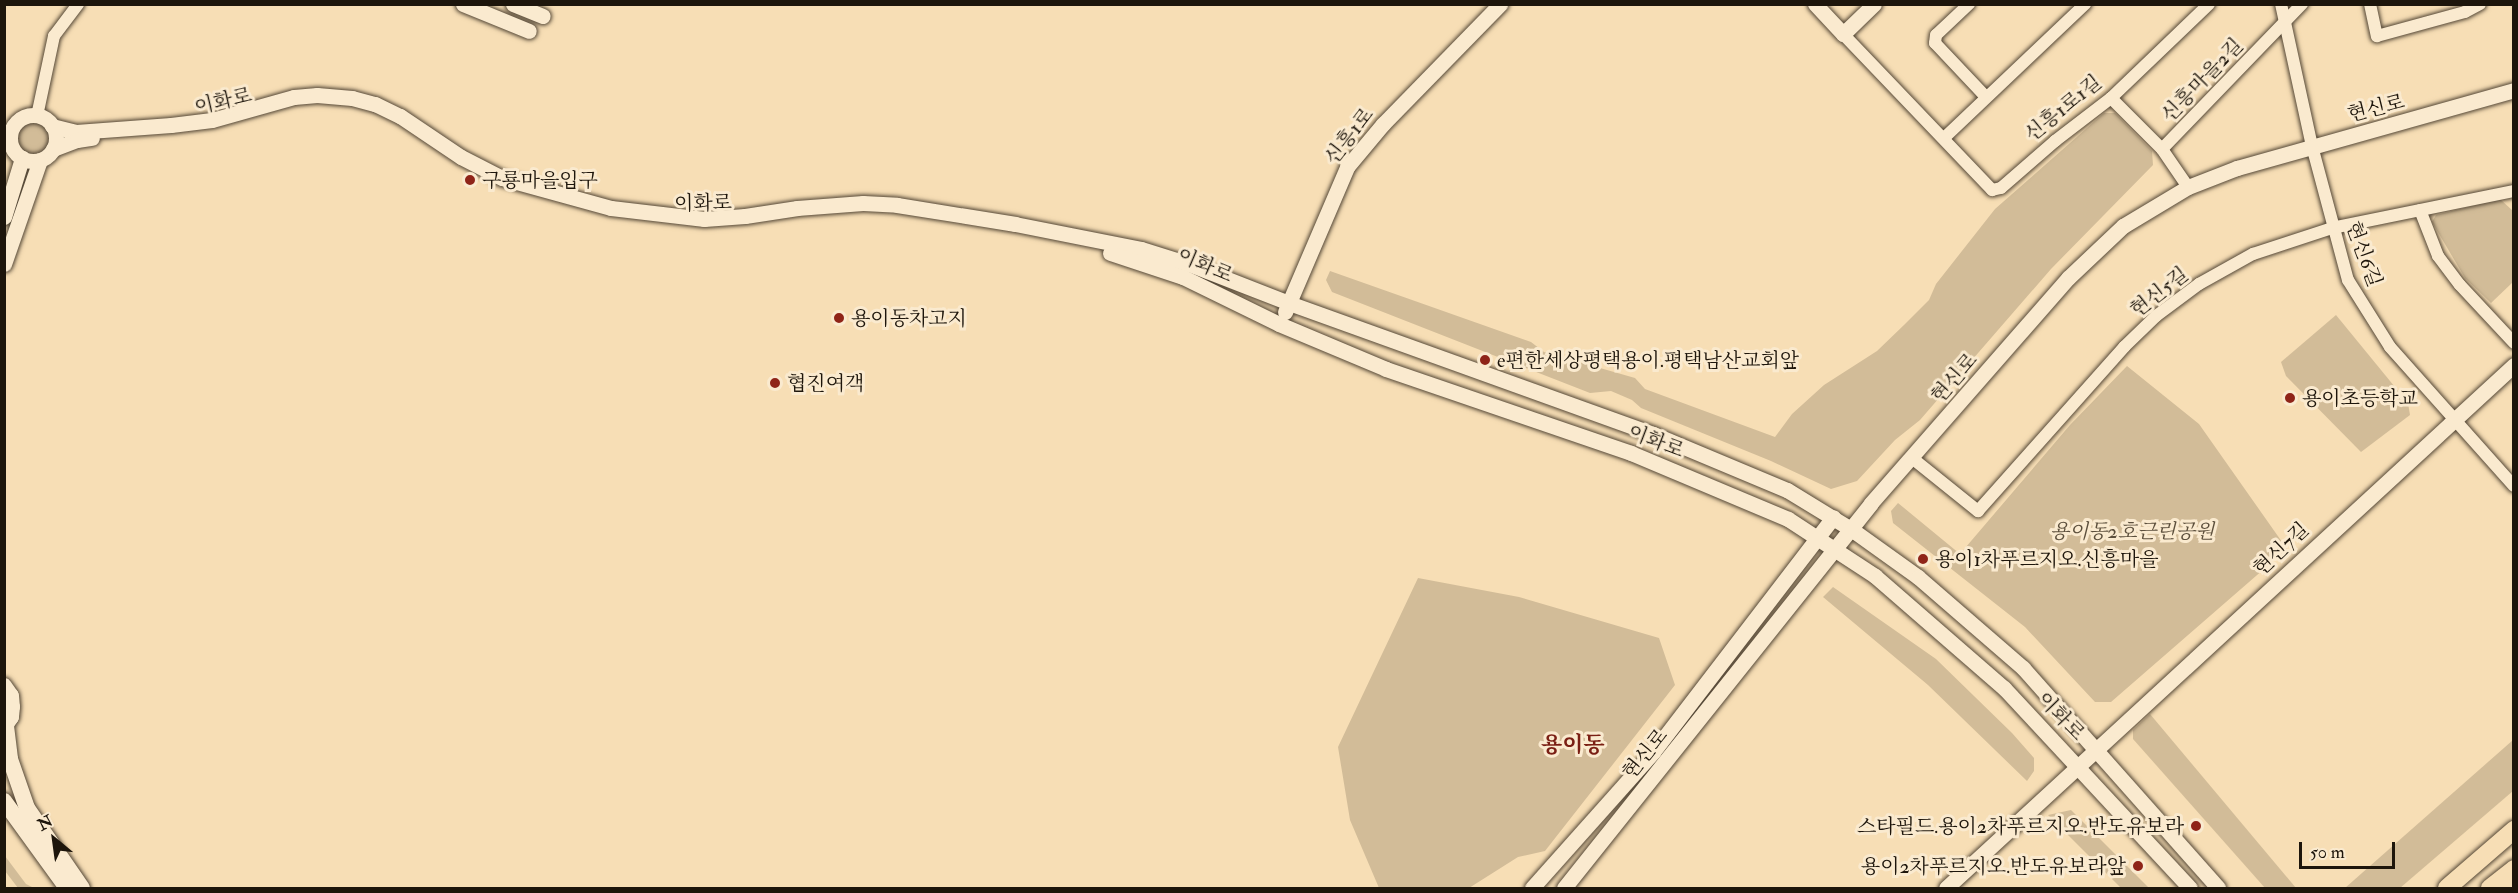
<!DOCTYPE html>
<html>
<head>
<meta charset="utf-8">
<style>
	body { margin:0 }
	#map { position:relative; width:2518px; height:893px; overflow:hidden; background:#f7deb5; font-family:"IM FELL Double Pica","Noto Serif KR",serif }
	div>[style] { position:absolute }
	.green>* { inset:0; background:#d2bc98 }
	.round { border-radius:50% }
	.roads { filter:drop-shadow(0 0 2px #544736) drop-shadow(0 0 2px #544736) }
	.minor>* { height:12px; margin:-6px; padding:0 6px; transform-origin:6px; border-radius:6px; background:#faeacf }
	.tertiary>* { height:15px; margin:-7.5px; padding:0 7.5px; transform-origin:7.5px; border-radius:7.5px; background:#faeacf }
	.tertiary>.ring { margin:-7.5px; padding:0; box-sizing:content-box; background:none; border:15px solid #faeacf; border-radius:50% }
	.secondary>* { height:16px; margin:-8px; padding:0 8px; transform-origin:8px; border-radius:8px; background:#faeacf }
	.primary>* { height:18px; margin:-9px; padding:0 9px; transform-origin:9px; border-radius:9px; background:#f7deb5 }
	.dots>* { width:16px; height:16px; translate:-50% -50%; box-sizing:border-box; border:3px solid #faeacf; border-radius:50% }
	span { translate:-50% -50%; white-space:nowrap; text-align:center; line-height:1.15; -webkit-text-stroke:6px #faeacf; paint-order:stroke }
	.street-label { font-size:20px; color:#1d150b }
	.poi-label { font-size:20px; color:#1d150b }
	.left { translate:0 -50%; text-align:left }
	.right { translate:-100% -50%; text-align:right }
	.park-label { font-size:20px; color:#5c4f3c; font-style:italic }
	.quarter-label { font-size:22px; color:#7a1f14; font-weight:700 }
	.frame { position:absolute; inset:0; border:6px solid #1d150b; pointer-events:none }
	.north { position:absolute; left:24px; top:809px; width:60px; height:60px; -webkit-text-stroke:4px #faeacf; paint-order:stroke; rotate:331deg; font-size:16px; font-weight:700; line-height:24px; text-align:center; color:#1d150b }
	.north::after { content:''; display:block; margin:auto; width:21px; height:27px; background:#1d150b; clip-path:polygon(50% 0,100% 100%,50% 72%,0 100%) }
	.scale { position:absolute; left:2299px; top:842px; width:96px; height:27px; box-sizing:border-box; border:3px solid #1d150b; border-top:0; padding-left:8px; font-size:18px; line-height:21px; white-space:nowrap; color:#1d150b; -webkit-text-stroke:4px #faeacf; paint-order:stroke }
</style>
</head>
<body>
<div id="map">
	<div class="green">
		<i style="clip-path:polygon(2104px 113px,2115px 113px,2152px 151px,2153px 165px,2051px 269px,1920px 420px,1895px 440px,1857px 481px,1831px 489px,1771px 461px,1641px 408px,1632px 400px,1611px 391px,1590px 393px,1332px 292px,1326px 280px,1330px 271px,1531px 342px,1544px 352px,1635px 378px,1645px 389px,1775px 437px,1792px 414px,1824px 385px,1877px 351px,1904px 325px,1929px 300px,1936px 284px,1995px 209px)"></i>
		<i class="round" style="left:16px;top:120px;width:34px;height:34px"></i>
		<i style="clip-path:polygon(2500px 199px,2513px 211px,2513px 282px,2491px 303px,2465px 278px,2432px 222px,2436px 215px)"></i>
		<i style="clip-path:polygon(2336px 315px,2408px 403px,2410px 415px,2361px 452px,2286px 376px,2281px 362px)"></i>
		<i style="clip-path:polygon(2127px 366px,2199px 424px,2287px 549px,2111px 702px,2095px 702px,2025px 627px,1893px 523px,1891px 511px,1898px 503px,1960px 554px,2070px 425px)"></i>
		<i style="clip-path:polygon(1418px 578px,1519px 597px,1659px 638px,1675px 685px,1545px 851px,1518px 857px,1469px 888px,1379px 888px,1350px 820px,1338px 747px)"></i>
		<i style="clip-path:polygon(1833px 587px,1936px 659px,2012px 733px,2034px 758px,2034px 771px,2027px 781px,1928px 685px,1823px 597px)"></i>
		<i style="clip-path:polygon(2150px 714px,2296px 888px,2265px 888px,2133px 739px,2133px 730px)"></i>
		<i style="clip-path:polygon(2513px 740px,2513px 791px,2400px 888px,2345px 888px)"></i>
		<i style="clip-path:polygon(2071px 810px,2149px 888px,2121px 888px,2048px 815px)"></i>
		<i style="clip-path:polygon(5px 856px,26px 884px,34px 888px,18px 888px,5px 871px)"></i>
	</div>
	<div class="roads">
		<div class="minor">
			<i style="left:1969px;top:4px;width:45px;rotate:136.8deg"></i>
			<i style="left:1936px;top:35px;width:8px;rotate:97deg"></i>
			<i style="left:1935px;top:43px;width:74px;rotate:46.6deg"></i>
			<i style="left:2281px;top:4px;width:145px;rotate:77.7deg"></i>
			<i style="left:2312px;top:146px;width:139px;rotate:75deg"></i>
			<i style="left:2348px;top:280px;width:79px;rotate:57.9deg"></i>
			<i style="left:2390px;top:347px;width:186px;rotate:48.3deg"></i>
			<i style="left:2370px;top:4px;width:33px;rotate:78deg"></i>
			<i style="left:2377px;top:36px;width:91px;rotate:-15.3deg"></i>
			<i style="left:2465px;top:12px;width:17px;rotate:-28deg"></i>
			<i style="left:1843px;top:34px;width:216px;rotate:46.3deg"></i>
			<i style="left:1992px;top:190px;width:9px;rotate:-13deg"></i>
			<i style="left:2001px;top:188px;width:72px;rotate:-41deg"></i>
			<i style="left:2055px;top:141px;width:71px;rotate:-37.5deg"></i>
			<i style="left:2111px;top:98px;width:136px;rotate:-43.8deg"></i>
			<i style="left:2111px;top:98px;width:72px;rotate:45deg"></i>
			<i style="left:37px;top:116px;width:82px;rotate:-78deg"></i>
			<i style="left:54px;top:36px;width:40px;rotate:-53deg"></i>
			<i style="left:1944px;top:138px;width:195px;rotate:-43.5deg"></i>
			<i style="left:2188px;top:187px;width:46px;rotate:-124.4deg"></i>
			<i style="left:2162px;top:149px;width:202px;rotate:-46deg"></i>
			<i style="left:2420px;top:210px;width:49px;rotate:68.6deg"></i>
			<i style="left:2438px;top:256px;width:36px;rotate:53deg"></i>
			<i style="left:2460px;top:285px;width:79px;rotate:47deg"></i>
			<i style="left:1912px;top:458px;width:85px;rotate:38.8deg"></i>
			<i style="left:1978px;top:511px;width:220px;rotate:-48.3deg"></i>
			<i style="left:2124px;top:347px;width:45px;rotate:-44.1deg"></i>
			<i style="left:2156px;top:316px;width:54px;rotate:-36.7deg"></i>
			<i style="left:2199px;top:284px;width:62px;rotate:-29.1deg"></i>
			<i style="left:2253px;top:254px;width:83px;rotate:-18.2deg"></i>
			<i style="left:2332px;top:228px;width:186px;rotate:-11.5deg"></i>
		</div>
		<div class="tertiary">
			<i style="left:463px;top:4px;width:71px;rotate:22.2deg"></i>
			<i style="left:513px;top:4px;width:32px;rotate:22deg"></i>
			<i style="left:1815px;top:4px;width:41px;rotate:47deg"></i>
			<i style="left:1843px;top:34px;width:43px;rotate:-44.1deg"></i>
			<i class="ring" style="left:10px;top:115px;width:31px;height:31px"></i>
			<i style="left:52px;top:126px;width:25px;rotate:14deg"></i>
			<i style="left:76px;top:132px;width:95px;rotate:-4.2deg"></i>
			<i style="left:171px;top:125px;width:41px;rotate:-7deg"></i>
			<i style="left:212px;top:120px;width:85px;rotate:-15.7deg"></i>
			<i style="left:294px;top:97px;width:23px;rotate:-5deg"></i>
			<i style="left:317px;top:95px;width:35px;rotate:5deg"></i>
			<i style="left:352px;top:98px;width:24px;rotate:15deg"></i>
			<i style="left:375px;top:104px;width:28px;rotate:26deg"></i>
			<i style="left:400px;top:116px;width:73px;rotate:33.9deg"></i>
			<i style="left:461px;top:157px;width:46px;rotate:27.1deg"></i>
			<i style="left:502px;top:178px;width:113px;rotate:15.4deg"></i>
			<i style="left:611px;top:208px;width:94px;rotate:6.7deg"></i>
			<i style="left:704px;top:219px;width:41px;rotate:-4.2deg"></i>
			<i style="left:745px;top:216px;width:53px;rotate:-8.7deg"></i>
			<i style="left:797px;top:208px;width:66px;rotate:-4.3deg"></i>
			<i style="left:863px;top:203px;width:34px;rotate:3deg"></i>
			<i style="left:897px;top:205px;width:120px;rotate:9.1deg"></i>
			<i style="left:1015px;top:224px;width:128px;rotate:11.2deg"></i>
			<i style="left:1141px;top:249px;width:50px;rotate:17.4deg"></i>
			<i style="left:1189px;top:264px;width:107px;rotate:21.3deg"></i>
			<i style="left:1289px;top:303px;width:387px;rotate:19.8deg"></i>
			<i style="left:1653px;top:434px;width:145px;rotate:22.7deg"></i>
			<i style="left:1787px;top:490px;width:75px;rotate:31.4deg"></i>
			<i style="left:1851px;top:529px;width:82px;rotate:35.6deg"></i>
			<i style="left:1918px;top:577px;width:139px;rotate:40.9deg"></i>
			<i style="left:2023px;top:668px;width:294px;rotate:48.4deg"></i>
			<i style="left:53px;top:149px;width:26px;rotate:-21deg"></i>
			<i style="left:77px;top:140px;width:15px;rotate:-8deg"></i>
			<i style="left:4px;top:217px;width:62px;rotate:-73deg"></i>
			<i style="left:1110px;top:253px;width:77px;rotate:18.2deg"></i>
			<i style="left:1183px;top:277px;width:107px;rotate:26.1deg"></i>
			<i style="left:1279px;top:324px;width:116px;rotate:22.8deg"></i>
			<i style="left:1386px;top:369px;width:259px;rotate:18.9deg"></i>
			<i style="left:1631px;top:453px;width:170px;rotate:22.8deg"></i>
			<i style="left:1788px;top:519px;width:104px;rotate:33.2deg"></i>
			<i style="left:1875px;top:576px;width:171px;rotate:41deg"></i>
			<i style="left:2004px;top:688px;width:273px;rotate:47.1deg"></i>
			<i style="left:4px;top:264px;width:110px;rotate:-70.9deg"></i>
			<i style="left:1285px;top:312px;width:158px;rotate:-66.8deg"></i>
			<i style="left:1347px;top:167px;width:56px;rotate:-50.1deg"></i>
			<i style="left:1383px;top:124px;width:168px;rotate:-45.7deg"></i>
			<i style="left:1532px;top:888px;width:182px;rotate:-48.3deg"></i>
			<i style="left:1653px;top:752px;width:296px;rotate:-52.5deg"></i>
			<i style="left:1564px;top:888px;width:492px;rotate:-51.4deg"></i>
			<i style="left:1871px;top:503px;width:299px;rotate:-48.8deg"></i>
			<i style="left:2068px;top:278px;width:76px;rotate:-43.4deg"></i>
			<i style="left:2123px;top:226px;width:76px;rotate:-31deg"></i>
			<i style="left:2188px;top:187px;width:53px;rotate:-21.2deg"></i>
			<i style="left:2237px;top:168px;width:288px;rotate:-15.7deg"></i>
			<i style="left:1946px;top:888px;width:772px;rotate:-42.64deg"></i>
		</div>
		<div class="secondary">
			<i style="left:4px;top:686px;width:12px;rotate:55deg"></i>
			<i style="left:11px;top:696px;width:11px;rotate:85deg"></i>
			<i style="left:12px;top:707px;width:10px;rotate:96deg"></i>
			<i style="left:11px;top:717px;width:12px;rotate:125deg"></i>
			<i style="left:6px;top:726px;width:33px;rotate:83deg"></i>
			<i style="left:10px;top:759px;width:52px;rotate:70.9deg"></i>
			<i style="left:27px;top:808px;width:97px;rotate:55.5deg"></i>
			<i style="left:4px;top:801px;width:107px;rotate:54.1deg"></i>
		</div>
		<div class="primary">
			<i style="left:2447px;top:888px;width:89px;rotate:-40.9deg"></i>
			<i style="left:2490px;top:888px;width:31px;rotate:-38deg"></i>
			<i style="left:2513px;top:888px;width:1px"></i>
		</div>
	</div>
	<div class="dots">
		<i style="left:470px;top:180px;background:#8f2418"></i>
		<i style="left:839px;top:318px;background:#8f2418"></i>
		<i style="left:1485px;top:360px;background:#8f2418"></i>
		<i style="left:775px;top:383px;background:#8f2418"></i>
		<i style="left:2290px;top:398px;background:#8f2418"></i>
		<i style="left:1923px;top:559px;background:#8f2418"></i>
		<i style="left:2196px;top:826px;background:#8f2418"></i>
		<i style="left:2138px;top:866px;background:#8f2418"></i>
	</div>
	<div class="street-label">
		<span style="left:2202px;top:80px;rotate:-46deg">신흥마을2길</span>
		<span style="left:223px;top:101px;rotate:-13deg">이화로</span>
		<span style="left:2063px;top:108px;rotate:-39deg">신흥1로1길</span>
		<span style="left:2376px;top:108px;rotate:-14deg">현신로</span>
		<span style="left:1349px;top:136px;rotate:-52deg">신흥1로</span>
		<span style="left:703px;top:203px;rotate:-1deg">이화로</span>
		<span style="left:2364px;top:254px;rotate:70deg">현신6길</span>
		<span style="left:1205px;top:265px;rotate:23deg">이화로</span>
		<span style="left:2159px;top:292px;rotate:-38deg">현신5길</span>
		<span style="left:1954px;top:378px;rotate:-49deg">현신로</span>
		<span style="left:1656px;top:441px;rotate:21deg">이화로</span>
		<span style="left:2281px;top:549px;rotate:-43deg">현신7길</span>
		<span style="left:2061px;top:716px;rotate:46deg">이화로</span>
		<span style="left:1645px;top:754px;rotate:-51deg">현신로</span>
	</div>
	<div class="poi-label">
		<span class="left" style="left:482px;top:180px">구룡마을입구</span>
		<span class="left" style="left:851px;top:318px">용이동차고지</span>
		<span class="left" style="left:1497px;top:360px">e편한세상평택용이.평택남산교회앞</span>
		<span class="left" style="left:787px;top:383px">협진여객</span>
		<span class="left" style="left:2302px;top:398px">용이초등학교</span>
		<span class="left" style="left:1935px;top:559px">용이1차푸르지오.신흥마을</span>
		<span class="right" style="left:2184px;top:826px">스타필드.용이2차푸르지오.반도유보라</span>
		<span class="right" style="left:2126px;top:866px">용이2차푸르지오.반도유보라앞</span>
	</div>
	<div class="park-label">
		<span style="left:2132px;top:531px">용이동2호근린공원</span>
	</div>
	<div class="quarter-label">
		<span style="left:1573px;top:746px">용이동</span>
	</div>
	<div class="frame"></div>
	<div class="north">N</div>
	<div class="scale">50 m</div>
</div>
</body>
</html>
